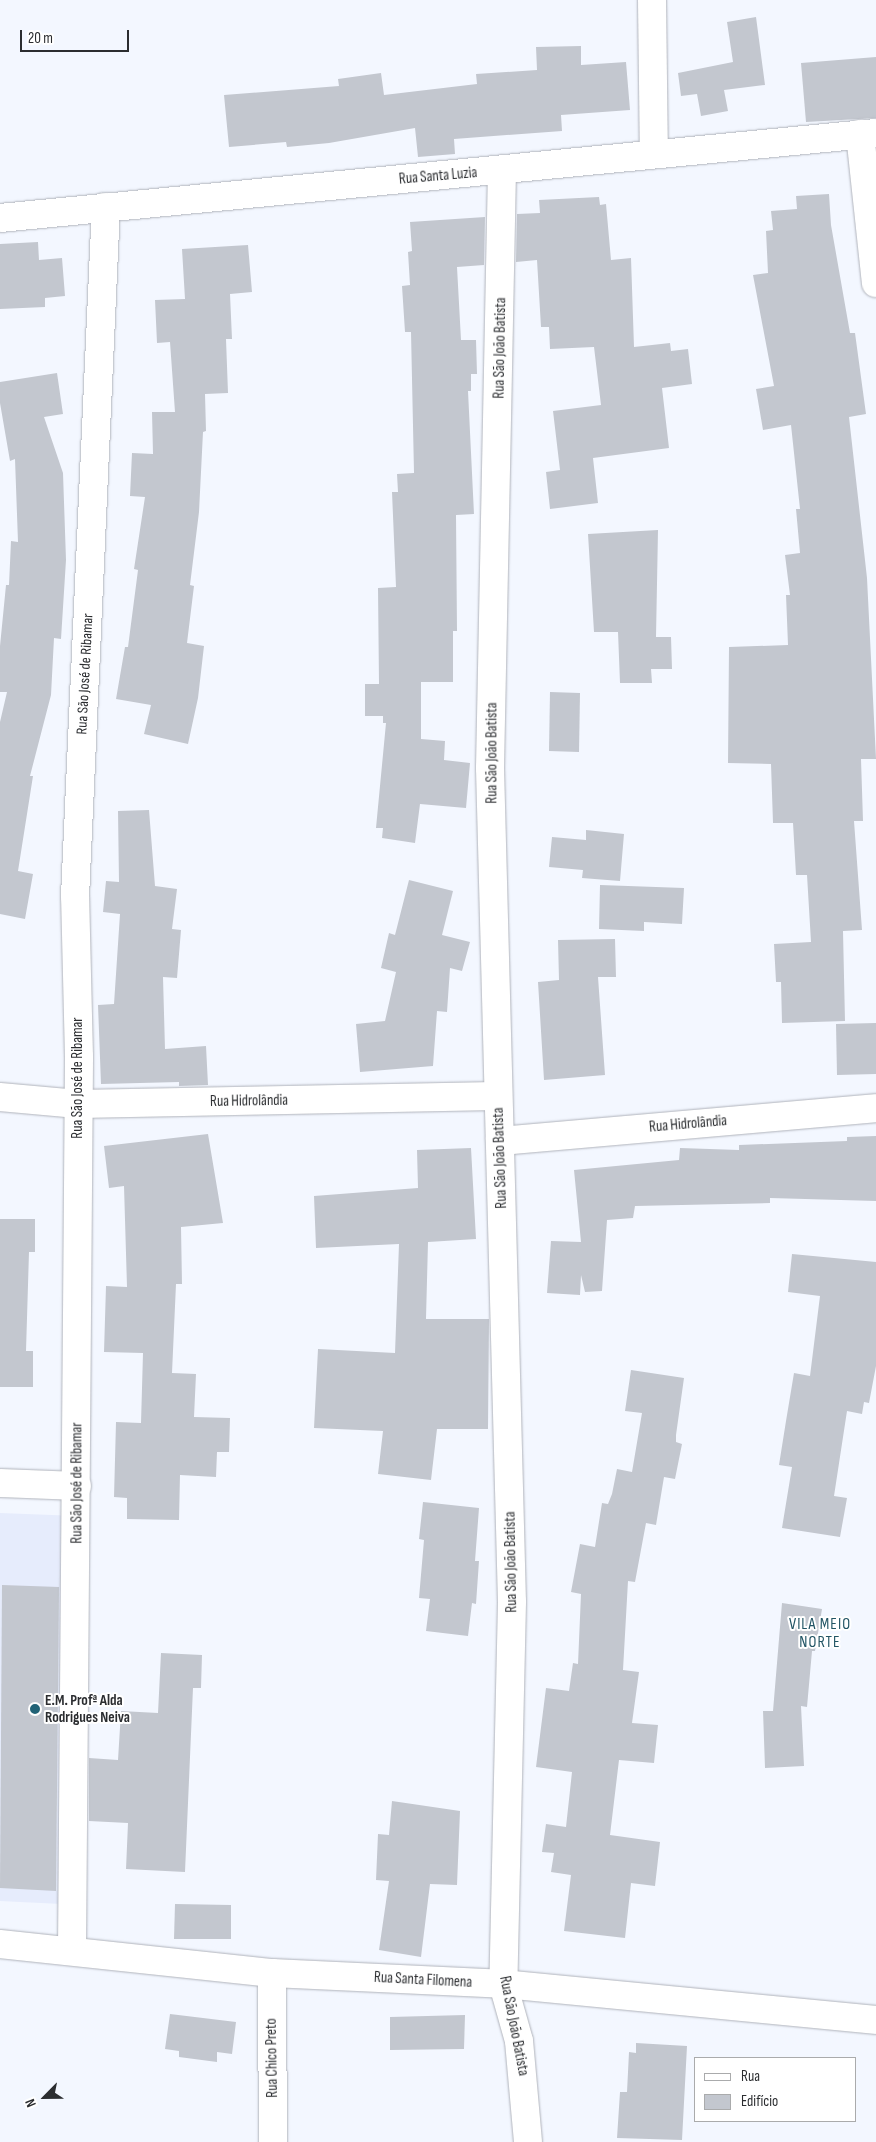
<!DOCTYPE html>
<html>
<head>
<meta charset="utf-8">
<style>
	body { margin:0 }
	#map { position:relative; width:876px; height:2142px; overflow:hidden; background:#f3f7ff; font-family:"Sofia Sans Condensed",sans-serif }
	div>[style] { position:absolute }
	.built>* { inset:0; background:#e6ecfc }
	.building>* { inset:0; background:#c3c7cf }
	.roads { filter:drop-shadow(0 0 1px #b0b3bb) drop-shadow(0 0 1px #b0b3bb) }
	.street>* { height:28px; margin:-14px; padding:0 14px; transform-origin:14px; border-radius:14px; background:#fff }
	.dots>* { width:14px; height:14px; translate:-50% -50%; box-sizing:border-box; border:2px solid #fff; border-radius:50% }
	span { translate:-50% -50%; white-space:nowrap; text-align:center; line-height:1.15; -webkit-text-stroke:4px #fff; paint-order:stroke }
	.street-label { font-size:15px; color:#2b2d30 }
	.poi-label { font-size:15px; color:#2b2d30; font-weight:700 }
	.left { translate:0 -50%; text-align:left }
	.neighbourhood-label { font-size:16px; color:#215464; letter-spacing:1px }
	.legend { position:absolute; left:694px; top:2057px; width:162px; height:65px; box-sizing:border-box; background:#fff; border:1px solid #aaabac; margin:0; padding:6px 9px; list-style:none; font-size:15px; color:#2b2d30 }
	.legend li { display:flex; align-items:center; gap:10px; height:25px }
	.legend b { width:25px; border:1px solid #aaabac }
	.north { position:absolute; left:20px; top:2072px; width:50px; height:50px; -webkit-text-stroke:4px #fff; paint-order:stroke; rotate:247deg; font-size:14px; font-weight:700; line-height:20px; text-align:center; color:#2b2d30 }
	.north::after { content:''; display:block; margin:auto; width:18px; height:22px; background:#2b2d30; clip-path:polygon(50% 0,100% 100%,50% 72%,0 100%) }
	.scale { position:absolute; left:20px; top:30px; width:109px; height:22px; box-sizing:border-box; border:2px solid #2b2d30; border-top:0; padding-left:6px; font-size:15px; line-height:18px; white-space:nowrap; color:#2b2d30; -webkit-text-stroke:4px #fff; paint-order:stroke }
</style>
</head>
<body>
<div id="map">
	<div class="built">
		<i style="clip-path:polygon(0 1513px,78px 1516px,61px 1904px,0 1901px)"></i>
	</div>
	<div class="building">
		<i style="clip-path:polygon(756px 17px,765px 85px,724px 90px,728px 111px,701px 116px,697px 94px,681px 96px,678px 73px,733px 62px,727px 22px)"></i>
		<i style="clip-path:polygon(581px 46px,581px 65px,626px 62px,630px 110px,561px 115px,562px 131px,454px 139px,455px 154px,418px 157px,415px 128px,329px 143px,287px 147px,286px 142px,229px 147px,224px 95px,339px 86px,338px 79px,381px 73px,384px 95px,477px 84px,476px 74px,537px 70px,536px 47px)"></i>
		<i style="clip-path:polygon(876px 57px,876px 118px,806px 122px,801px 63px)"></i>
		<i style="clip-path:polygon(829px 194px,831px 225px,850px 333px,855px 333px,866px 414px,849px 417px,867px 578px,876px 759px,861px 759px,863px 821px,854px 821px,862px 930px,843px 931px,845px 1021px,782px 1023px,781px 982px,776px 982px,774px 944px,811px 942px,807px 875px,796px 875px,793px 823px,773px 823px,771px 764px,728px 763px,729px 647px,788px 645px,786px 595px,790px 595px,785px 555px,800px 553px,796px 509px,800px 509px,791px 425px,763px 430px,756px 389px,774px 386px,753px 275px,768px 273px,766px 231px,773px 230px,771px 211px,797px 209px,796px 196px)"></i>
		<i style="clip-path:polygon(599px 197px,600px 205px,606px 204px,611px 260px,631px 258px,634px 347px,670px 343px,671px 351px,688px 349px,692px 384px,662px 388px,669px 448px,593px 458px,598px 503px,550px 509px,546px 472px,560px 470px,553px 411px,601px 405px,594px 347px,550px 349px,549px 327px,541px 327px,537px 260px,516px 262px,517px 214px,540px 213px,539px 200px)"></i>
		<i style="clip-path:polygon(485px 217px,484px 265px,457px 267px,461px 340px,476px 340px,477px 374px,471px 374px,471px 391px,468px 391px,474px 514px,456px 515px,457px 631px,453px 631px,453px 682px,421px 682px,421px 739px,445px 741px,444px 760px,470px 763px,466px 808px,420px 804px,415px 843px,382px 838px,383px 828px,376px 828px,386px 723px,383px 723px,383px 716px,365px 716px,365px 684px,379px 684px,378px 588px,396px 587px,392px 492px,398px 492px,397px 474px,414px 473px,411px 332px,405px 332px,402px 286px,410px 285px,408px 252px,412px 251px,410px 222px)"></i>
		<i style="clip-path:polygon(38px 242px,39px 260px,62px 258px,65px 296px,45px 298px,45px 307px,0 309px,0 244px)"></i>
		<i style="clip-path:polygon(248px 245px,252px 292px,230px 294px,232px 339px,226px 339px,228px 393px,205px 394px,206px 431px,203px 432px,199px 512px,190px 585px,194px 586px,187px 643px,204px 646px,198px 698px,188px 744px,144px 734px,151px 705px,116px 699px,125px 647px,128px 647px,138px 570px,134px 569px,145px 497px,130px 496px,132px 453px,153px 454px,152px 412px,175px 412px,170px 342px,157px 343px,155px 300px,185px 299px,182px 249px)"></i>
		<i style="clip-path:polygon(57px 373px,63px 414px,44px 417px,63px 473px,66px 560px,61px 639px,54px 638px,51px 695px,30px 776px,33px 776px,18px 871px,33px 874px,25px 919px,0 914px,0 722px,7px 692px,0 692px,0 646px,6px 585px,9px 585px,11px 541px,18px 542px,15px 459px,10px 461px,0 403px,0 382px)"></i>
		<i style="clip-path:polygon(658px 530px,656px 637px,671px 637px,672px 669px,651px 669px,652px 683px,620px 683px,618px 632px,594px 632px,588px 534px)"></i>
		<i style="clip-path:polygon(550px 692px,580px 693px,579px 752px,549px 751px)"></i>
		<i style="clip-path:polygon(149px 810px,155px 886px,177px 889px,172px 929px,181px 930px,177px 978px,163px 977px,165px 1049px,206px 1046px,208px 1085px,179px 1086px,179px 1082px,101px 1084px,98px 1005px,114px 1004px,120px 914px,103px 912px,106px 881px,119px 882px,118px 811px)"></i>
		<i style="clip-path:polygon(586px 830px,624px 834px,620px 881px,582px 878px,583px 870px,549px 867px,552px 837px,586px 840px)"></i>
		<i style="clip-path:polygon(409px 880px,453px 891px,442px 935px,470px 942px,462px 971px,450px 968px,447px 1012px,437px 1011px,433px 1066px,360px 1072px,356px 1024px,385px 1021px,396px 972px,381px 968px,389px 933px,395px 935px)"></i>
		<i style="clip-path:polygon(600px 885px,684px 888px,682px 924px,644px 922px,644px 931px,599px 929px)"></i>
		<i style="clip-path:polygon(615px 939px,616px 977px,598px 977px,605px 1075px,544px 1080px,538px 982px,559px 980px,558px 940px)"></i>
		<i style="clip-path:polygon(876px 1023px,876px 1074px,837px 1075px,836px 1024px)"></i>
		<i style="clip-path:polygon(208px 1134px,223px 1223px,181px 1227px,182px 1284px,176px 1284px,172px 1373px,196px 1374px,194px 1417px,230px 1418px,229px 1452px,217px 1452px,216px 1477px,180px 1475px,179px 1520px,127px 1519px,127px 1498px,114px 1497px,116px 1422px,141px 1423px,143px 1353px,104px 1352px,106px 1286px,127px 1287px,124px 1186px,109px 1188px,104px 1146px)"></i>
		<i style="clip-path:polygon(876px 1136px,876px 1201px,770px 1198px,770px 1203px,635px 1206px,633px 1218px,607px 1220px,602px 1291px,585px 1292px,581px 1275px,580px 1295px,547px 1293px,551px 1241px,581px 1242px,574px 1170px,679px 1160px,680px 1148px,739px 1150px,739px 1145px,847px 1141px,847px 1137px)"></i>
		<i style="clip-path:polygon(471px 1148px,476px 1239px,428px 1242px,426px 1319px,489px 1319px,488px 1429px,437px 1429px,431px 1480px,378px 1474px,383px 1431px,314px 1428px,318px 1349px,395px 1353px,399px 1244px,316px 1248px,314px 1196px,418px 1188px,417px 1150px)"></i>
		<i style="clip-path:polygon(0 1219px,35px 1219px,35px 1252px,29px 1252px,26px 1351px,33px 1351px,33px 1387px,0 1387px)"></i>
		<i style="clip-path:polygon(792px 1254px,876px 1262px,876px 1366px,869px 1403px,864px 1402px,862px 1414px,847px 1411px,834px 1496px,847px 1498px,840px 1537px,782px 1528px,792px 1467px,779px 1465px,786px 1421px,794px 1373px,810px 1376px,820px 1296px,788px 1292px)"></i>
		<i style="clip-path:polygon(631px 1370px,684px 1378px,676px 1435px,676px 1442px,682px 1444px,675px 1479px,664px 1477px,656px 1525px,646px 1523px,635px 1582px,628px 1581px,623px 1670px,639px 1672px,632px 1723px,658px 1725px,654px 1763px,619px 1760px,610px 1835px,660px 1842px,655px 1886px,631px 1883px,625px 1938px,564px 1931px,571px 1875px,551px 1872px,554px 1853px,542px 1852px,546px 1824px,566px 1827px,572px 1772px,536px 1767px,546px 1688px,569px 1691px,573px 1663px,578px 1664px,581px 1594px,571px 1592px,580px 1544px,595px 1547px,602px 1503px,608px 1504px,612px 1494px,617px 1469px,632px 1472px,642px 1413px,625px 1411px)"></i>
		<i style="clip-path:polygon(423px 1502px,479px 1508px,475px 1561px,479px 1561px,476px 1604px,472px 1603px,468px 1636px,426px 1631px,430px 1599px,419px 1598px,424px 1540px,419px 1539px)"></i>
		<i style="clip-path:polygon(2px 1585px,59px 1587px,56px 1891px,0 1888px)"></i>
		<i style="clip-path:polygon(782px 1603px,822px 1609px,815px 1651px,812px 1651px,807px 1707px,801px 1706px,804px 1766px,765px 1768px,763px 1711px,773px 1711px)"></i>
		<i style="clip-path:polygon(161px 1653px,202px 1655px,201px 1688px,193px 1688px,185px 1872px,126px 1869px,128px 1823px,89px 1821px,89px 1758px,118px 1760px,121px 1711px,158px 1713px)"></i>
		<i style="clip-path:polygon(392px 1801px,460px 1811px,457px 1885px,430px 1884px,421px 1957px,379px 1950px,389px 1881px,376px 1880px,378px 1834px,389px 1835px)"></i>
		<i style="clip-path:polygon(175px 1904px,231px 1905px,231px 1939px,174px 1939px)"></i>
		<i style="clip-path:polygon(170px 2014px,236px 2022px,232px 2054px,217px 2052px,217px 2062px,179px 2057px,179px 2051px,165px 2049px)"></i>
		<i style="clip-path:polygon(465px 2015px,464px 2049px,390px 2050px,390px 2017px)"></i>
		<i style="clip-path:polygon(636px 2043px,687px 2046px,682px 2140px,617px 2138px,620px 2092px,627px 2092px,629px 2052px,636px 2053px)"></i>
	</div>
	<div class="roads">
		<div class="street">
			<i style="left:652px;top:0;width:153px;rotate:89.3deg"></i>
			<i style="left:860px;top:134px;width:150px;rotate:83.9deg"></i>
			<i style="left:502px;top:170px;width:598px;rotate:91.15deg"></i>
			<i style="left:490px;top:768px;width:834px;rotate:88.49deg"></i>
			<i style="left:512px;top:1602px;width:382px;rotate:91.3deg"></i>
			<i style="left:503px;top:1984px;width:59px;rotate:74.3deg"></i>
			<i style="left:519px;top:2041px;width:101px;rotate:84.9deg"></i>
			<i style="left:0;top:218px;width:880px;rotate:-5.54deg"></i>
			<i style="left:0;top:1097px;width:78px;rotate:5.1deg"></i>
			<i style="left:78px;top:1104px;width:420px;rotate:-1.1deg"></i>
			<i style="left:500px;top:1141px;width:377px;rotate:-5deg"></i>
			<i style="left:0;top:1483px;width:77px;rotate:2.2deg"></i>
			<i style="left:0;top:1944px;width:274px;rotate:6.1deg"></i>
			<i style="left:272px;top:1973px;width:231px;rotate:2.7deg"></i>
			<i style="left:503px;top:1984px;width:375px;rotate:5.5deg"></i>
			<i style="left:72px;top:1951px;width:894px;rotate:-89.55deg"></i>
			<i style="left:79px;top:1057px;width:160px;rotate:-91.4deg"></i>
			<i style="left:75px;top:897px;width:691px;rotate:-87.43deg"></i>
			<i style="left:272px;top:1973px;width:169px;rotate:89.7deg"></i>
		</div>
	</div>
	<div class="dots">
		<i style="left:35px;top:1709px;background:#216276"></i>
	</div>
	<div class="street-label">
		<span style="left:438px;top:176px;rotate:-5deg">Rua Santa Luzia</span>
		<span style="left:500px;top:348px;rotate:-89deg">Rua São João Batista</span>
		<span style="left:85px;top:674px;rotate:-87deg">Rua São José de Ribamar</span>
		<span style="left:492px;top:753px;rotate:-90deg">Rua São João Batista</span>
		<span style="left:78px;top:1078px;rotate:-90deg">Rua São José de Ribamar</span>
		<span style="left:249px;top:1101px;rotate:-1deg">Rua Hidrolândia</span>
		<span style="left:688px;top:1124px;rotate:-5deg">Rua Hidrolândia</span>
		<span style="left:500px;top:1158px;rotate:-92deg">Rua São João Batista</span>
		<span style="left:77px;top:1483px;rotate:-90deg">Rua São José de Ribamar</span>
		<span style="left:511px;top:1562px;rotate:-91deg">Rua São João Batista</span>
		<span style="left:423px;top:1980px;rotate:3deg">Rua Santa Filomena</span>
		<span style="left:514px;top:2026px;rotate:79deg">Rua São João Batista</span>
		<span style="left:272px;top:2058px;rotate:-91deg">Rua Chico Preto</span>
	</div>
	<div class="poi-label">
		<span class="left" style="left:45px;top:1709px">E.M. Profª Alda<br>Rodrigues Neiva</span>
	</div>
	<div class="neighbourhood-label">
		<span style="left:820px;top:1634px">VILA MEIO<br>NORTE</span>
	</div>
	<ul class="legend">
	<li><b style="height:6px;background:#fff"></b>Rua</li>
	<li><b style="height:14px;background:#c3c7cf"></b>Edifício</li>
	</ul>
	<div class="north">N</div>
	<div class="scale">20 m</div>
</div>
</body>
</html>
